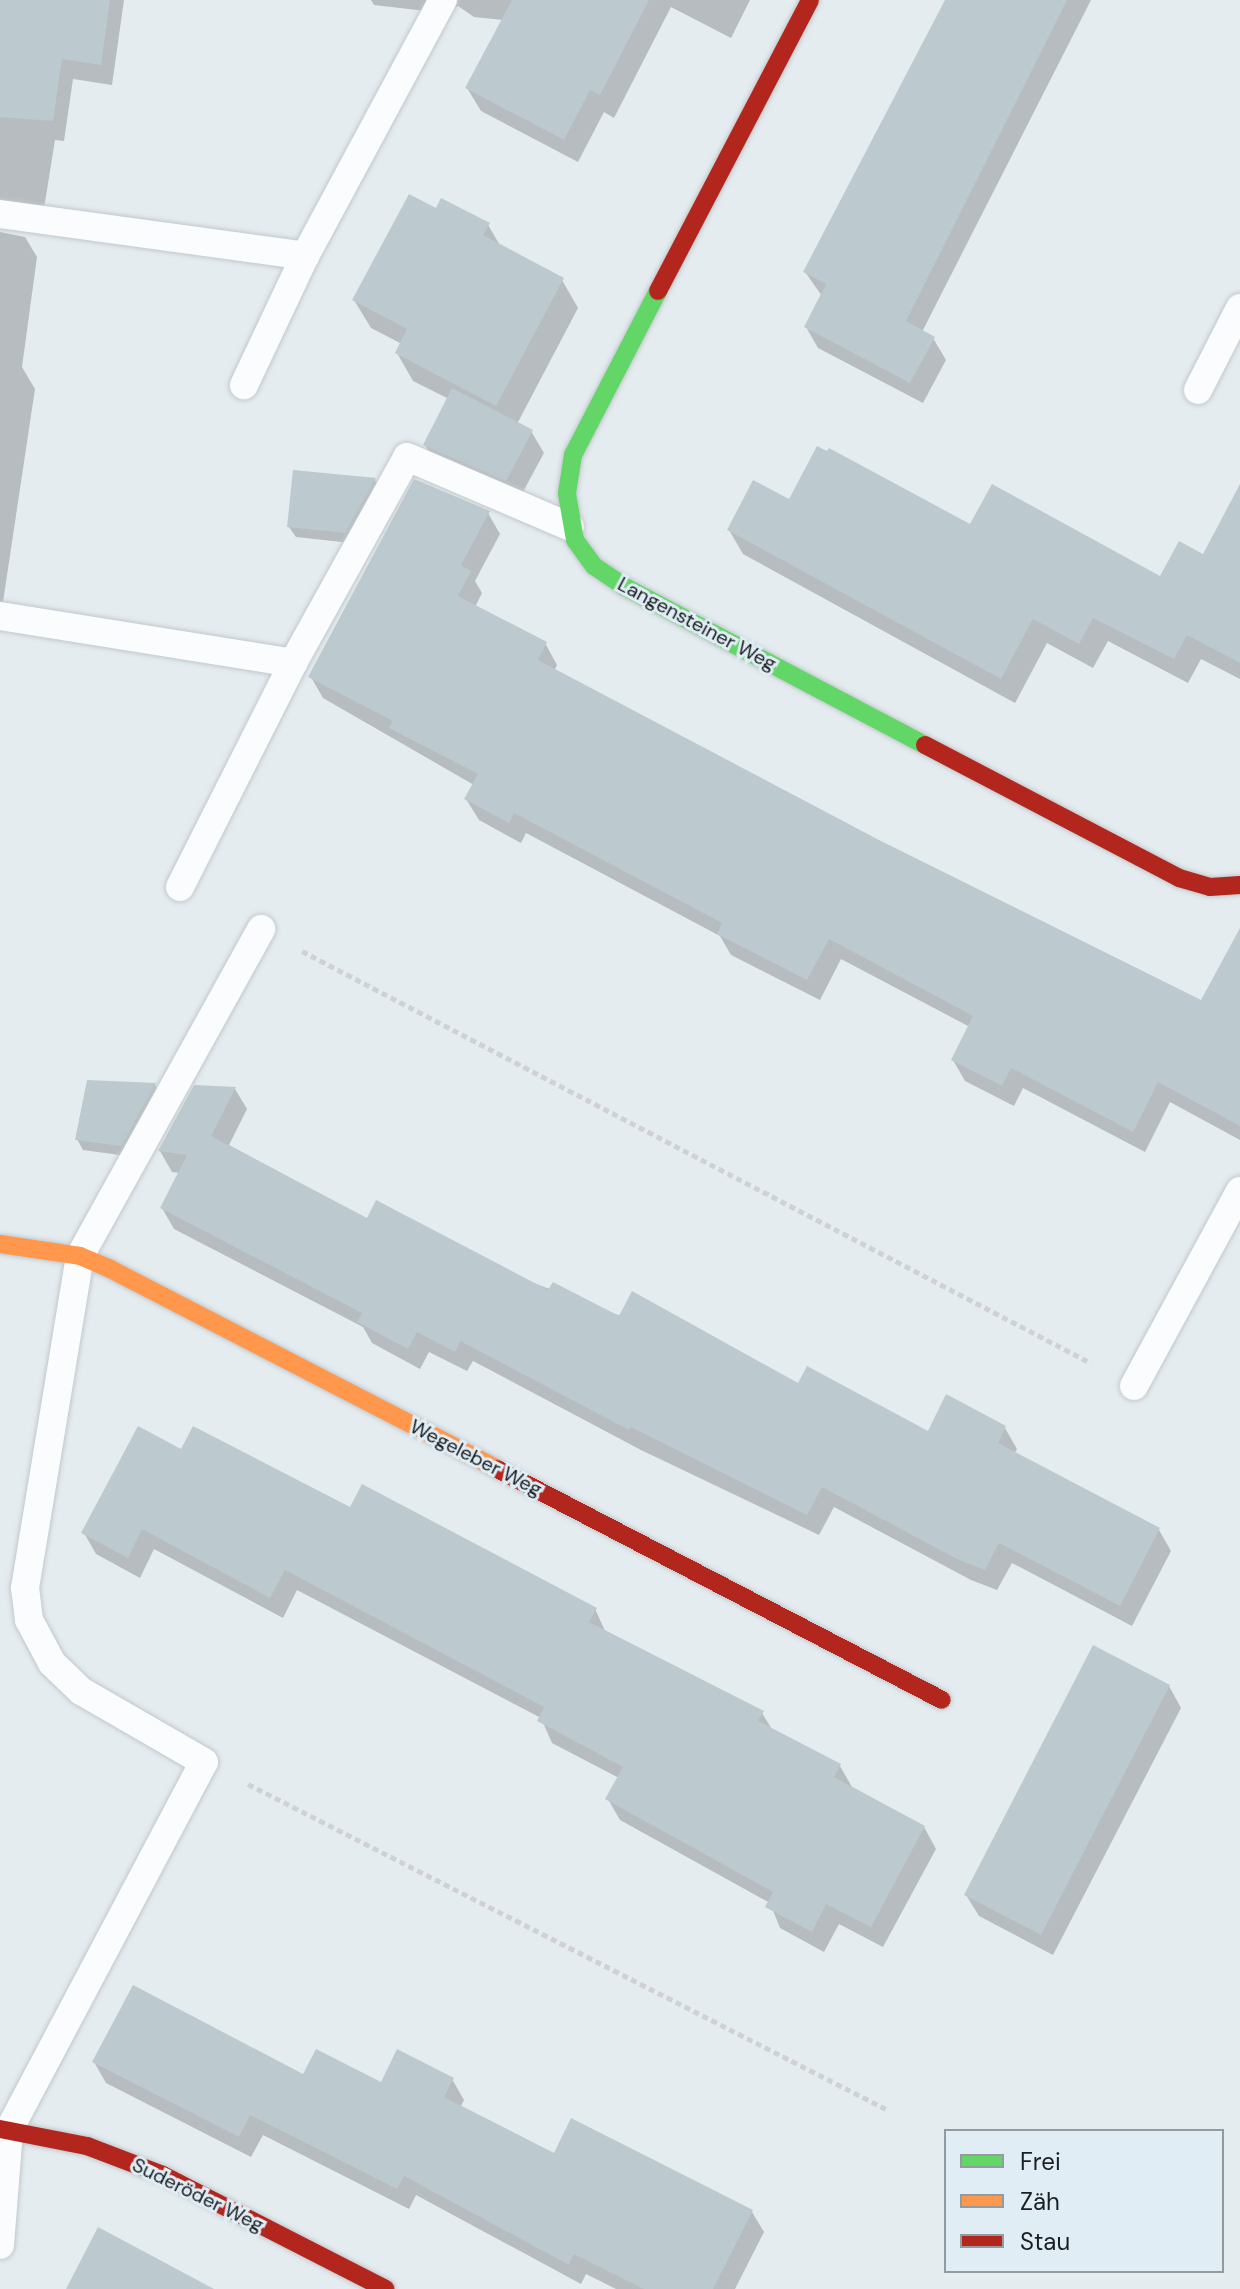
<!DOCTYPE html>
<html>
<head>
<meta charset="utf-8">
<style>
	body { margin:0 }
	#map { position:relative; width:1240px; height:2289px; overflow:hidden; background:#e4ecf0; font-family:"DM Sans",sans-serif }
	div>[style] { position:absolute }
	.shadow>* { inset:0; background:#0003 }
	.building>* { inset:0; background:#bcc9cf }
	.path>* { height:5px; margin-top:-2.5px; transform-origin:0; background:repeating-linear-gradient(90deg,#cfd1d2 0 6px,transparent 0 10px) }
	.roads { filter:drop-shadow(0 0 2px #c2c8cb) drop-shadow(0 0 2px #c2c8cb) }
	.lane>* { height:28px; margin:-14px; padding:0 14px; transform-origin:14px; border-radius:14px; background:#fbfcfd }
	.fast>* { height:18px; margin:-9px; padding:0 9px; transform-origin:9px; border-radius:9px; background:#63d668 }
	.slow>* { height:18px; margin:-9px; padding:0 9px; transform-origin:9px; border-radius:9px; background:#ff974d }
	.jam>* { height:18px; margin:-9px; padding:0 9px; transform-origin:9px; border-radius:9px; background:#b3261e }
	span { translate:-50% -50%; white-space:nowrap; text-align:center; line-height:1.15; -webkit-text-stroke:6px #e0edf4; paint-order:stroke }
	.street-label { font-size:20px; color:#1a1f22 }
	.legend { position:absolute; left:944px; top:2129px; width:280px; height:144px; box-sizing:border-box; background:#e0edf4; border:2px solid #919ba0; margin:0; padding:10px 14px; list-style:none; font-size:24px; color:#1a1f22 }
	.legend li { display:flex; align-items:center; gap:16px; height:40px }
	.legend b { width:40px; border:2px solid #919ba0 }
</style>
</head>
<body>
<div id="map">
	<div class="shadow">
		<i style="clip-path:polygon(0 0,124px 0,112px 85px,73px 79px,64px 141px,55px 140px,42px 221px,0 225px)"></i>
		<i style="clip-path:polygon(371px 0,750px 0,731px 38px,671px 7px,614px 118px,604px 112px,578px 162px,481px 111px,467px 88px,503px 20px,474px 17px,458px 6px,443px 13px,374px 5px)"></i>
		<i style="clip-path:polygon(948px 0,1091px 0,922px 332px,933px 338px,946px 360px,923px 403px,818px 348px,806px 327px,822px 296px,805px 272px)"></i>
		<i style="clip-path:polygon(437px 211px,488px 225px,501px 247px,562px 280px,578px 308px,517px 424px,531px 431px,544px 453px,518px 501px,437px 466px,425px 445px,449px 399px,413px 381px,397px 353px,402px 344px,371px 328px,354px 300px)"></i>
		<i style="clip-path:polygon(0 232px,25px 237px,37px 257px,22px 367px,35px 389px,0 622px)"></i>
		<i style="clip-path:polygon(375px 480px,381px 490px,351px 543px,296px 537px,289px 527px)"></i>
		<i style="clip-path:polygon(790px 502px,971px 527px,1161px 579px,1204px 556px,1240px 560px,1240px 679px,1201px 659px,1188px 683px,1108px 641px,1093px 668px,1047px 643px,1015px 703px,743px 554px,729px 530px)"></i>
		<i style="clip-path:polygon(488px 513px,500px 534px,475px 581px,482px 593px,475px 607px,545px 643px,557px 665px,554px 671px,878px 842px,1202px 1003px,1240px 995px,1240px 1140px,1170px 1102px,1145px 1152px,1023px 1088px,1014px 1106px,965px 1081px,953px 1060px,970px 1027px,841px 959px,820px 1000px,731px 955px,720px 936px,526px 833px,521px 843px,479px 820px,466px 799px,474px 785px,323px 698px,311px 677px)"></i>
		<i style="clip-path:polygon(89px 1082px,155px 1085px,161px 1095px,127px 1156px,83px 1150px,77px 1139px)"></i>
		<i style="clip-path:polygon(195px 1087px,235px 1089px,247px 1109px,229px 1145px,368px 1220px,929px 1433px,1005px 1428px,1017px 1449px,1014px 1454px,1159px 1530px,1171px 1551px,1132px 1626px,1012px 1563px,997px 1590px,971px 1580px,834px 1507px,819px 1535px,641px 1450px,473px 1361px,467px 1371px,429px 1352px,420px 1369px,372px 1343px,363px 1327px,174px 1229px,162px 1208px,180px 1173px,172px 1172px,160px 1151px)"></i>
		<i style="clip-path:polygon(181px 1452px,351px 1510px,595px 1609px,606px 1633px,762px 1713px,773px 1731px,840px 1766px,852px 1787px,924px 1827px,936px 1849px,883px 1947px,839px 1924px,824px 1952px,780px 1928px,770px 1903px,620px 1820px,608px 1799px,619px 1778px,552px 1743px,541px 1718px,297px 1590px,283px 1618px,154px 1549px,140px 1578px,96px 1554px,84px 1533px)"></i>
		<i style="clip-path:polygon(1169px 1686px,1181px 1708px,1053px 1955px,979px 1916px,966px 1895px)"></i>
		<i style="clip-path:polygon(94px 2062px,382px 2084px,452px 2079px,464px 2100px,460px 2108px,555px 2156px,752px 2212px,764px 2232px,735px 2289px,616px 2289px,586px 2274px,581px 2284px,416px 2195px,409px 2209px,263px 2135px,251px 2157px,106px 2083px)"></i>
	</div>
	<div class="building">
		<i style="clip-path:polygon(0 0,110px 0,101px 65px,62px 59px,53px 121px,0 117px)"></i>
		<i style="clip-path:polygon(512px 0,649px 0,600px 95px,590px 90px,564px 140px,465px 88px)"></i>
		<i style="clip-path:polygon(945px 0,1067px 0,906px 321px,935px 337px,910px 383px,804px 327px,826px 284px,803px 272px)"></i>
		<i style="clip-path:polygon(409px 194px,436px 208px,441px 198px,490px 223px,483px 235px,564px 278px,496px 406px,395px 353px,407px 329px,352px 300px)"></i>
		<i style="clip-path:polygon(452px 388px,533px 430px,506px 481px,423px 445px)"></i>
		<i style="clip-path:polygon(817px 446px,827px 451px,829px 448px,970px 524px,992px 484px,1160px 576px,1179px 541px,1203px 554px,1240px 484px,1240px 663px,1187px 635px,1174px 659px,1093px 618px,1079px 644px,1033px 619px,1001px 679px,727px 530px,753px 480px,789px 499px)"></i>
		<i style="clip-path:polygon(293px 470px,376px 478px,345px 533px,287px 527px)"></i>
		<i style="clip-path:polygon(414px 479px,490px 511px,461px 565px,471px 571px,458px 596px,547px 642px,538px 660px,879px 840px,1201px 1000px,1240px 928px,1240px 1126px,1158px 1082px,1133px 1132px,1011px 1068px,1002px 1086px,951px 1060px,973px 1016px,829px 939px,807px 980px,717px 934px,722px 923px,514px 813px,509px 823px,464px 799px,478px 774px,389px 728px,393px 721px,308px 677px)"></i>
		<i style="clip-path:polygon(87px 1080px,156px 1083px,121px 1146px,75px 1140px)"></i>
		<i style="clip-path:polygon(194px 1085px,236px 1087px,211px 1136px,367px 1218px,376px 1200px,548px 1290px,553px 1282px,619px 1316px,632px 1291px,798px 1383px,807px 1366px,928px 1431px,946px 1394px,1006px 1426px,998px 1443px,1160px 1528px,1120px 1606px,999px 1543px,985px 1570px,957px 1559px,822px 1487px,807px 1515px,631px 1427px,629px 1430px,460px 1341px,455px 1352px,417px 1332px,408px 1349px,357px 1322px,362px 1313px,160px 1208px,187px 1155px,158px 1151px)"></i>
		<i style="clip-path:polygon(138px 1426px,181px 1449px,193px 1426px,350px 1507px,362px 1484px,597px 1608px,589px 1622px,764px 1711px,758px 1721px,841px 1764px,834px 1777px,925px 1826px,871px 1927px,826px 1904px,812px 1932px,765px 1907px,773px 1892px,605px 1799px,623px 1767px,537px 1721px,544px 1707px,285px 1570px,270px 1598px,142px 1529px,128px 1558px,81px 1533px)"></i>
		<i style="clip-path:polygon(1093px 1645px,1170px 1685px,1041px 1935px,964px 1895px)"></i>
		<i style="clip-path:polygon(133px 1985px,303px 2074px,316px 2049px,381px 2082px,397px 2049px,454px 2078px,444px 2097px,554px 2153px,571px 2118px,753px 2210px,713px 2289px,644px 2289px,574px 2254px,569px 2265px,404px 2176px,397px 2189px,250px 2115px,239px 2137px,92px 2062px)"></i>
		<i style="clip-path:polygon(98px 2227px,214px 2289px,66px 2289px)"></i>
	</div>
	<div class="path">
		<i style="left:302px;top:951px;width:890px;rotate:27.57deg"></i>
		<i style="left:248px;top:1784px;width:716px;rotate:26.99deg"></i>
	</div>
	<div class="roads">
		<div class="lane">
			<i style="left:0;top:214px;width:308px;rotate:7.8deg"></i>
			<i style="left:305px;top:256px;width:143px;rotate:115.3deg"></i>
			<i style="left:305px;top:256px;width:291px;rotate:-61.7deg"></i>
			<i style="left:1198px;top:390px;width:92px;rotate:-62.9deg"></i>
			<i style="left:0;top:616px;width:297px;rotate:9.1deg"></i>
			<i style="left:293px;top:663px;width:235px;rotate:-61deg"></i>
			<i style="left:407px;top:457px;width:177px;rotate:23.2deg"></i>
			<i style="left:180px;top:887px;width:251px;rotate:-63.2deg"></i>
			<i style="left:1134px;top:1386px;width:222px;rotate:-61.5deg"></i>
			<i style="left:0;top:2245px;width:115px;rotate:-85.5deg"></i>
			<i style="left:9px;top:2130px;width:416px;rotate:-62.1deg"></i>
			<i style="left:204px;top:1762px;width:142px;rotate:-150deg"></i>
			<i style="left:81px;top:1691px;width:40px;rotate:-136deg"></i>
			<i style="left:52px;top:1663px;width:49px;rotate:-118.1deg"></i>
			<i style="left:29px;top:1620px;width:32px;rotate:-97deg"></i>
			<i style="left:25px;top:1588px;width:337px;rotate:-80.6deg"></i>
			<i style="left:80px;top:1256px;width:374px;rotate:-61deg"></i>
		</div>
		<div class="fast">
			<i style="left:658px;top:291px;width:185px;rotate:117.4deg"></i>
			<i style="left:573px;top:455px;width:39px;rotate:99deg"></i>
			<i style="left:567px;top:494px;width:47px;rotate:80.1deg"></i>
			<i style="left:575px;top:540px;width:32px;rotate:54deg"></i>
			<i style="left:594px;top:566px;width:37px;rotate:34deg"></i>
			<i style="left:625px;top:587px;width:339px;rotate:27.8deg"></i>
		</div>
		<div class="slow">
			<i style="left:0;top:1244px;width:81px;rotate:8.5deg"></i>
			<i style="left:80px;top:1256px;width:33px;rotate:23deg"></i>
			<i style="left:110px;top:1269px;width:436px;rotate:27.3deg"></i>
		</div>
		<div class="jam">
			<i style="left:658px;top:291px;width:328px;rotate:-62.4deg"></i>
			<i style="left:925px;top:745px;width:287px;rotate:27.6deg"></i>
			<i style="left:1179px;top:878px;width:32px;rotate:16deg"></i>
			<i style="left:1210px;top:887px;width:30px;rotate:-4deg"></i>
			<i style="left:497px;top:1469px;width:501px;rotate:27.43deg"></i>
			<i style="left:0;top:2129px;width:89px;rotate:11.1deg"></i>
			<i style="left:87px;top:2146px;width:81px;rotate:20.9deg"></i>
			<i style="left:163px;top:2175px;width:250px;rotate:27.1deg"></i>
		</div>
	</div>
	<div class="street-label">
		<span style="left:697px;top:624px;rotate:28deg">Langensteiner Weg</span>
		<span style="left:476px;top:1458px;rotate:27deg">Wegeleber Weg</span>
		<span style="left:198px;top:2195px;rotate:26deg">Suderöder Weg</span>
	</div>
	<ul class="legend">
	<li><b style="height:10px;background:#63d668"></b>Frei</li>
	<li><b style="height:10px;background:#ff974d"></b>Zäh</li>
	<li><b style="height:10px;background:#b3261e"></b>Stau</li>
	</ul>
</div>
</body>
</html>
